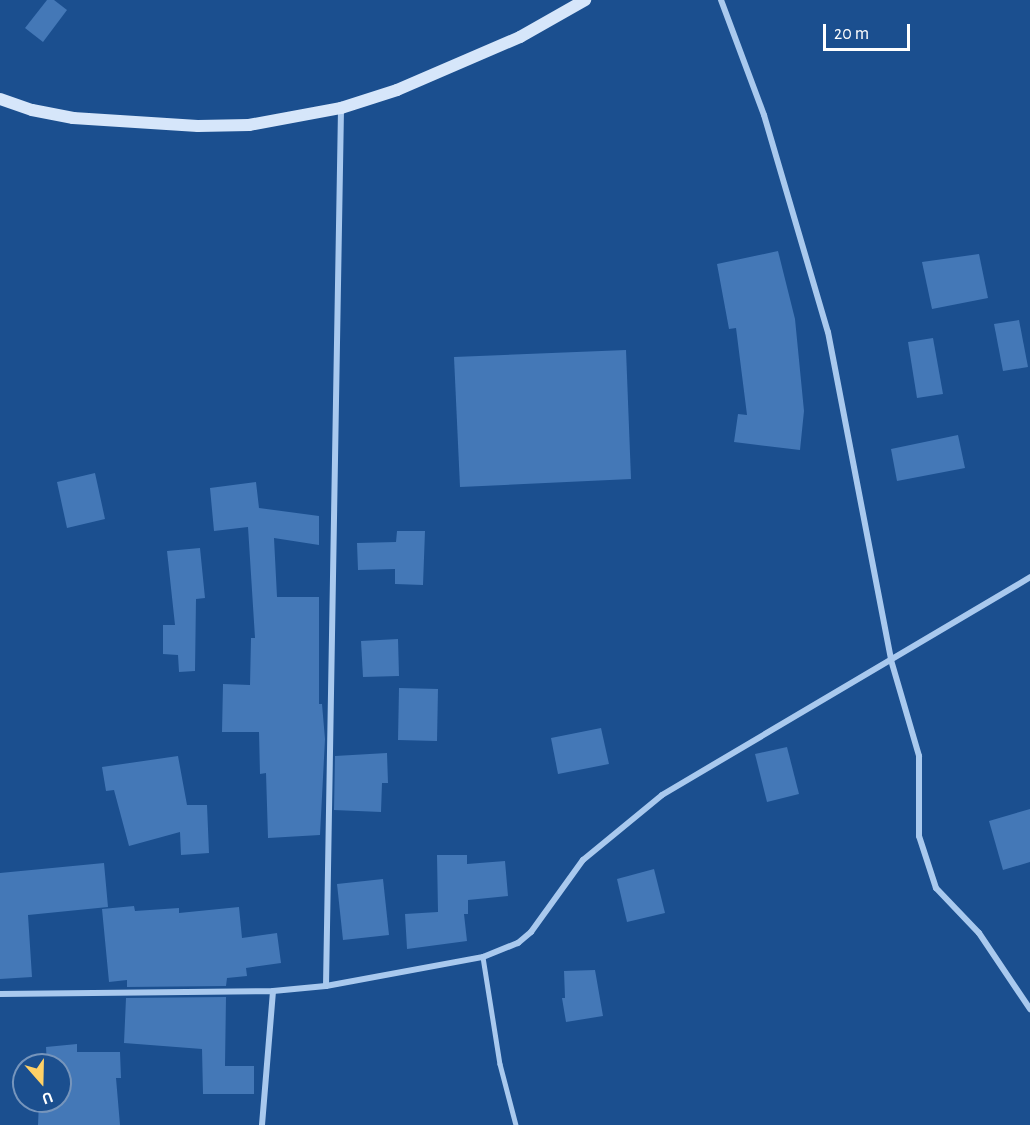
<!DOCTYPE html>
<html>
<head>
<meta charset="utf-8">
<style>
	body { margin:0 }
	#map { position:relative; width:1030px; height:1125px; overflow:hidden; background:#1b4f8f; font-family:"Alegreya Sans",sans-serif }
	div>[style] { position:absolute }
	.building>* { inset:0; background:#4478b7 }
	.lane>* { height:4.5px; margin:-2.25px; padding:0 2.25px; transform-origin:2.25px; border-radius:2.25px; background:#a9c9ee }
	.street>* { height:6px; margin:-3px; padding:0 3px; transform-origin:3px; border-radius:3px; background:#a9c9ee }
	.secondary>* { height:12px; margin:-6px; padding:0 6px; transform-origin:6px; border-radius:6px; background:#d6e6fa }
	span { translate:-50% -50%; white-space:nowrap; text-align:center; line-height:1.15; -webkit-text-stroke:5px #1b4f8f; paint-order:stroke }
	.north { position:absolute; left:12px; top:1053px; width:60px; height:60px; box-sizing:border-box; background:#1b4f8f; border:2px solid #7695bc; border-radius:50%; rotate:160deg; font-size:16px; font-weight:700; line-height:24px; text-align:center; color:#fff }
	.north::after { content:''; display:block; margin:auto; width:21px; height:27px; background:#ffd166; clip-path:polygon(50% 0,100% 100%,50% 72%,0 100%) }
	.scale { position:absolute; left:823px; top:24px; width:87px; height:27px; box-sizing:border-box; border:3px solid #fff; border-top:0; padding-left:8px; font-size:18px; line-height:21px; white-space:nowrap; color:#fff; -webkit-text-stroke:4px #1b4f8f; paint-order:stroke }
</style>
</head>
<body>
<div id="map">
	<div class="building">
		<i style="clip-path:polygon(47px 0,54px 0,67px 10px,43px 42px,25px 28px)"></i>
		<i style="clip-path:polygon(778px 251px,795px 319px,804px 411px,800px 450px,734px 442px,738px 414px,747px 415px,736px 328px,729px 329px,717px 264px)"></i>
		<i style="clip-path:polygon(979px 254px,988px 298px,932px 309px,922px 262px)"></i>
		<i style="clip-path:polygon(1019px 320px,1028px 367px,1003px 371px,994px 324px)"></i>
		<i style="clip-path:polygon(933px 338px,943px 394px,917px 398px,908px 342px)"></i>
		<i style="clip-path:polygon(626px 350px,631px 479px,460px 487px,454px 357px)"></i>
		<i style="clip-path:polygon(958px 435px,965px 468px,897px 481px,891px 449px)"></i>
		<i style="clip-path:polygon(95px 473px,105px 519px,67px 528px,57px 482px)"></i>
		<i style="clip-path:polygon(256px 482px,259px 508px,319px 516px,319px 545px,274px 538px,277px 597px,319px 597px,319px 704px,322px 704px,325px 739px,320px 835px,268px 838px,266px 773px,260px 774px,259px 732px,222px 732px,223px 684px,250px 685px,251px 638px,255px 638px,248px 527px,214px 531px,210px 488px)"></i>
		<i style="clip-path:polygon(397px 531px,425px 531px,423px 585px,395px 584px,395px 569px,358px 570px,357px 543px,396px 542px)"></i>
		<i style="clip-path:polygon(200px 548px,205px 598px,196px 599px,195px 671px,179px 672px,178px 655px,163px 654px,163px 625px,175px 625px,167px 551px)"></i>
		<i style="clip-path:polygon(398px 639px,399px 676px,363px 677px,361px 641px)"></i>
		<i style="clip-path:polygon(399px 688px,438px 689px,437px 741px,398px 740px)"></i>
		<i style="clip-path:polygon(601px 728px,609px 764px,558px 774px,551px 738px)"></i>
		<i style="clip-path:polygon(787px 747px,799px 794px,767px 802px,755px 754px)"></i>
		<i style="clip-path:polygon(387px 753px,388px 783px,382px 783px,381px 812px,334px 810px,335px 756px)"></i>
		<i style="clip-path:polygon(178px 756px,187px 805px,207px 805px,209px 853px,181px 855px,180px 832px,129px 846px,114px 790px,106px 791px,102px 767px)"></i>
		<i style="clip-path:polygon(1030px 809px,1030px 862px,1003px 870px,989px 821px)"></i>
		<i style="clip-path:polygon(437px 855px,467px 855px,467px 864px,505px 861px,508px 896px,468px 900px,468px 914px,464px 914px,467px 941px,407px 949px,405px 914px,438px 912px)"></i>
		<i style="clip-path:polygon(104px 863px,108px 907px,28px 915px,32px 977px,0 979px,0 873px)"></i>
		<i style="clip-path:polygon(654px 869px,665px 913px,627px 922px,617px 879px)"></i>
		<i style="clip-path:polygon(383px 879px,389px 935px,343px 940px,337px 884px)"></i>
		<i style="clip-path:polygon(134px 906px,135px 911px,179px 908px,179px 913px,239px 907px,242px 938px,277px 933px,281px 963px,246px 968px,247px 976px,227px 978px,226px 986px,127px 987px,127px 980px,109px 982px,102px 909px)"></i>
		<i style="clip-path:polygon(595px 970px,603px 1016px,566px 1022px,562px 998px,565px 998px,564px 971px)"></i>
		<i style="clip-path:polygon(226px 997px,225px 1066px,254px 1066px,254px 1094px,203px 1094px,202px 1049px,124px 1043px,126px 998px)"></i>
		<i style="clip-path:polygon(77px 1044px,77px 1052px,120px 1052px,121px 1078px,116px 1078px,120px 1125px,38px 1125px,39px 1101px,60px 1101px,60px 1065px,47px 1065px,46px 1047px)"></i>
	</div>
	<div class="lane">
		<i style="left:483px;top:957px;width:108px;rotate:81deg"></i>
		<i style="left:500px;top:1064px;width:63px;rotate:75.3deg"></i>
	</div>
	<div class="street">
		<i style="left:721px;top:0;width:123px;rotate:69.5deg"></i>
		<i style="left:764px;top:115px;width:226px;rotate:73.6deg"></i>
		<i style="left:828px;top:332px;width:334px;rotate:79.1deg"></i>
		<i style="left:891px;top:660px;width:100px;rotate:73.7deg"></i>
		<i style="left:919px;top:756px;width:80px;rotate:90deg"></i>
		<i style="left:919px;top:836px;width:55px;rotate:71.9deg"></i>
		<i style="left:936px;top:888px;width:62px;rotate:46.3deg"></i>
		<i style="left:979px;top:933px;width:92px;rotate:56.1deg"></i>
		<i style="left:326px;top:986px;width:877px;rotate:-89.02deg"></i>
		<i style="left:0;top:994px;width:273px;rotate:-0.6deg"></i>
		<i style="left:262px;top:1125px;width:134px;rotate:-85.3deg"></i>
		<i style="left:273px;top:991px;width:53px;rotate:-5.4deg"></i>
		<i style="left:326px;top:986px;width:160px;rotate:-10.5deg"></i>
		<i style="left:483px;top:957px;width:38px;rotate:-22deg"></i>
		<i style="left:518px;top:943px;width:17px;rotate:-40deg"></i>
		<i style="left:531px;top:932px;width:89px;rotate:-54.2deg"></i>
		<i style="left:583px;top:860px;width:102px;rotate:-39.4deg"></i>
		<i style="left:662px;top:795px;width:428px;rotate:-30.6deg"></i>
	</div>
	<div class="secondary">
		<i style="left:0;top:99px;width:34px;rotate:19deg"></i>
		<i style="left:32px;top:110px;width:42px;rotate:11deg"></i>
		<i style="left:73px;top:118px;width:125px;rotate:3.7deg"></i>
		<i style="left:198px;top:126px;width:51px;rotate:-1.1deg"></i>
		<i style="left:249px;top:125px;width:94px;rotate:-10.5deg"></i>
		<i style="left:341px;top:108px;width:59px;rotate:-17.8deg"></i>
		<i style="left:397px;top:90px;width:134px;rotate:-23.3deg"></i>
		<i style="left:520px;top:37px;width:75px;rotate:-29.6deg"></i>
	</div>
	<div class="north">U</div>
	<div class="scale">20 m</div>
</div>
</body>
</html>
